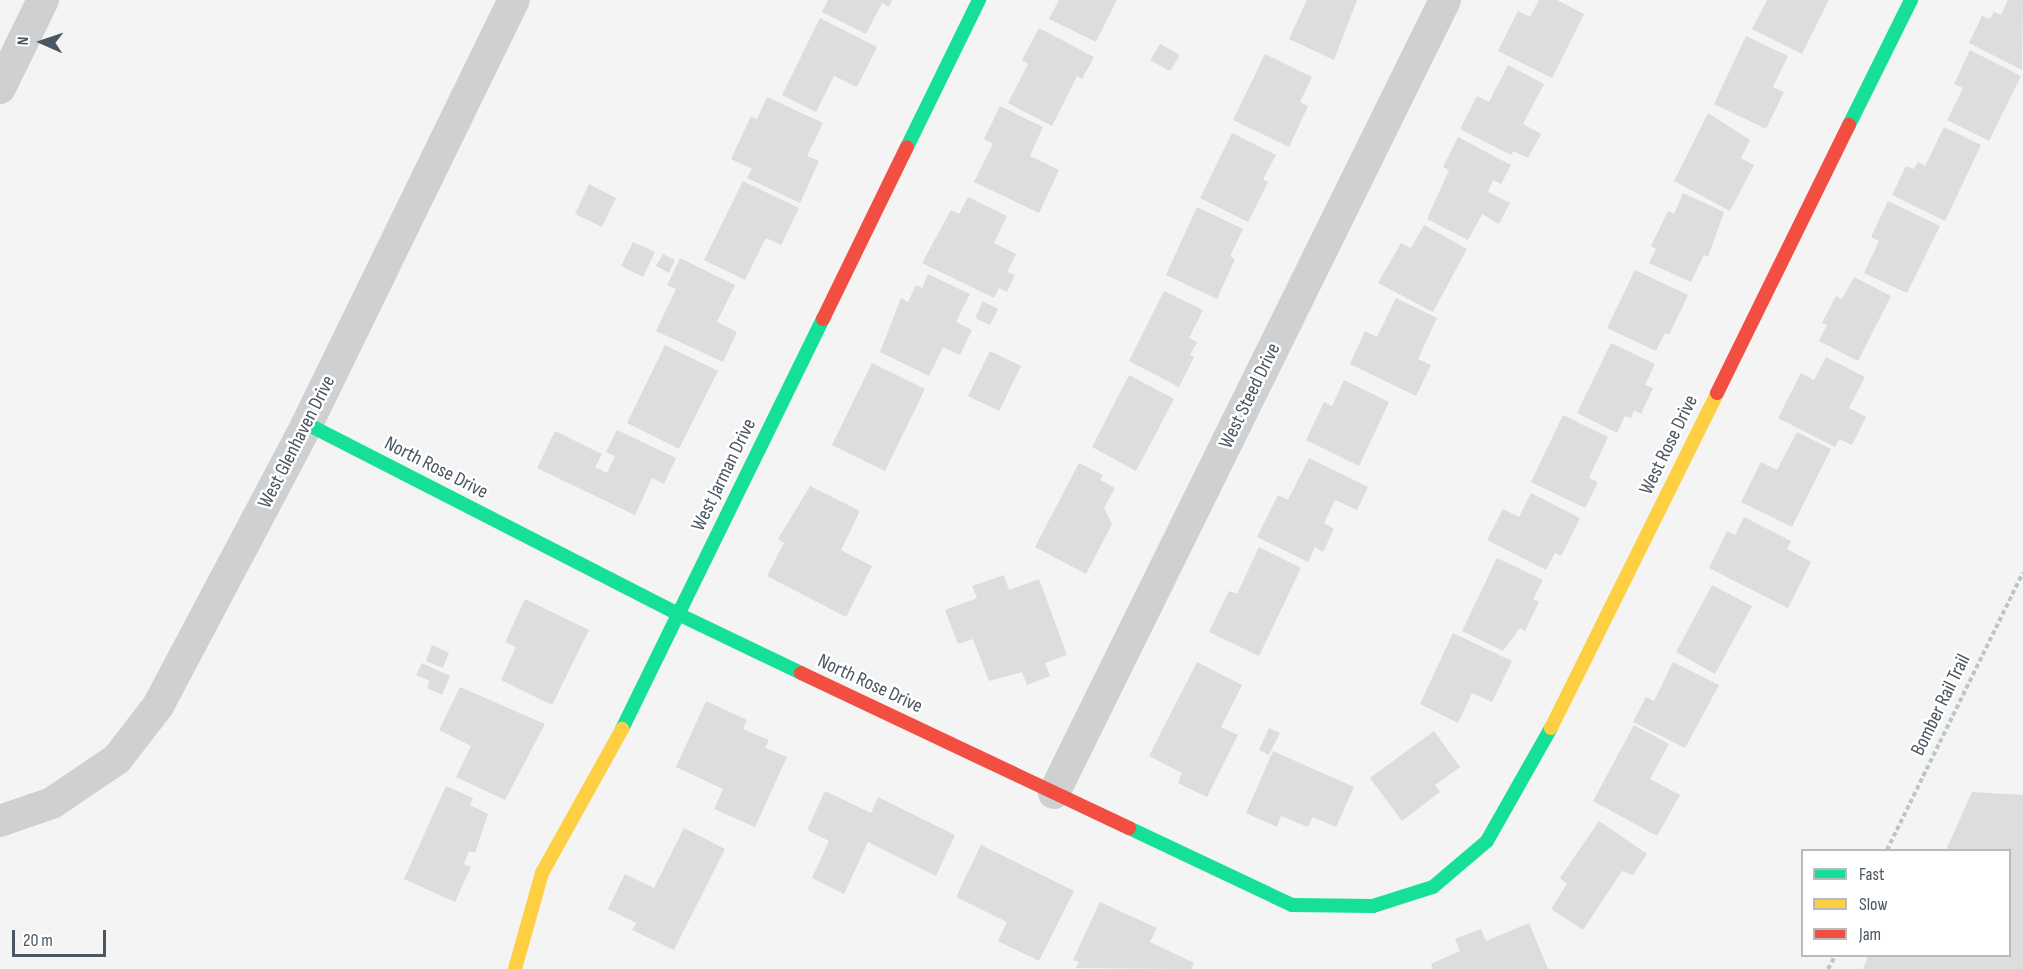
<!DOCTYPE html>
<html>
<head>
<meta charset="utf-8">
<style>
	body { margin:0 }
	#map { position:relative; width:2023px; height:969px; overflow:hidden; background:#f4f4f4; font-family:"Sofia Sans Condensed",sans-serif }
	div>[style] { position:absolute }
	.building>* { inset:0; background:#ddddde }
	.path>* { height:4px; margin-top:-2px; transform-origin:0; background:repeating-linear-gradient(90deg,#bcc7c4 0 4.5px,transparent 0 7.5px) }
	.street>* { height:32px; margin:-16px; padding:0 16px; transform-origin:16px; border-radius:16px; background:#ced0d2 }
	.fast>* { height:14px; margin:-7px; padding:0 7px; transform-origin:7px; border-radius:7px; background:#16e098 }
	.slow>* { height:14px; margin:-7px; padding:0 7px; transform-origin:7px; border-radius:7px; background:#ffcf43 }
	.jam>* { height:14px; margin:-7px; padding:0 7px; transform-origin:7px; border-radius:7px; background:#f24e42 }
	span { translate:-50% -50%; white-space:nowrap; text-align:center; line-height:1.15; -webkit-text-stroke:5px #fff; paint-order:stroke }
	.street-label { font-size:20px; color:#4a5661 }
	.legend { position:absolute; left:1801px; top:849px; width:210px; height:108px; box-sizing:border-box; background:#fff; border:2px solid #b7bbc0; margin:0; padding:8px 10px; list-style:none; font-size:18px; color:#4a5661 }
	.legend li { display:flex; align-items:center; gap:12px; height:30px }
	.legend b { width:30px; border:2px solid #b7bbc0 }
	.north { position:absolute; left:12px; top:12px; width:60px; height:60px; -webkit-text-stroke:4px #fff; paint-order:stroke; rotate:273deg; font-size:16px; font-weight:700; line-height:24px; text-align:center; color:#4a5661 }
	.north::after { content:''; display:block; margin:auto; width:21px; height:27px; background:#4a5661; clip-path:polygon(50% 0,100% 100%,50% 72%,0 100%) }
	.scale { position:absolute; left:12px; top:930px; width:94px; height:27px; box-sizing:border-box; border:3px solid #4a5661; border-top:0; padding-left:8px; font-size:18px; line-height:21px; white-space:nowrap; color:#4a5661; -webkit-text-stroke:4px #fff; paint-order:stroke }
</style>
</head>
<body>
<div id="map">
	<div class="building">
		<i style="clip-path:polygon(828px 0,892px 0,889px 7px,882px 3px,866px 34px,822px 12px)"></i>
		<i style="clip-path:polygon(1059px 0,1117px 0,1096px 42px,1049px 19px)"></i>
		<i style="clip-path:polygon(1307px 0,1357px 0,1334px 60px,1289px 39px)"></i>
		<i style="clip-path:polygon(1539px 0,1557px 0,1584px 14px,1552px 78px,1498px 51px,1518px 11px,1530px 17px)"></i>
		<i style="clip-path:polygon(1767px 0,1829px 0,1802px 54px,1752px 29px)"></i>
		<i style="clip-path:polygon(2008px 0,2023px 0,2022px 70px,1969px 43px,1982px 16px,1990px 19px,1994px 12px,2001px 15px)"></i>
		<i style="clip-path:polygon(820px 18px,877px 47px,857px 87px,834px 76px,816px 112px,782px 95px)"></i>
		<i style="clip-path:polygon(1039px 28px,1094px 57px,1082px 79px,1077px 76px,1052px 126px,1008px 103px,1028px 64px,1022px 60px)"></i>
		<i style="clip-path:polygon(1746px 36px,1788px 56px,1773px 87px,1784px 92px,1766px 129px,1714px 104px)"></i>
		<i style="clip-path:polygon(1160px 44px,1180px 55px,1170px 71px,1150px 60px)"></i>
		<i style="clip-path:polygon(1970px 50px,2021px 76px,1989px 141px,1947px 120px,1963px 88px,1954px 84px)"></i>
		<i style="clip-path:polygon(1265px 54px,1312px 77px,1300px 102px,1308px 106px,1289px 147px,1233px 120px)"></i>
		<i style="clip-path:polygon(1508px 65px,1544px 84px,1523px 124px,1541px 134px,1528px 158px,1513px 151px,1511px 155px,1460px 129px,1477px 96px,1489px 102px)"></i>
		<i style="clip-path:polygon(767px 97px,823px 123px,807px 156px,819px 161px,800px 203px,747px 178px,752px 169px,731px 159px,751px 116px,757px 119px)"></i>
		<i style="clip-path:polygon(1000px 106px,1043px 127px,1030px 156px,1059px 170px,1039px 213px,974px 182px,993px 144px,984px 139px)"></i>
		<i style="clip-path:polygon(1708px 113px,1750px 140px,1741px 158px,1754px 165px,1730px 211px,1674px 181px)"></i>
		<i style="clip-path:polygon(1944px 127px,1981px 145px,1945px 221px,1892px 195px,1906px 166px,1914px 169px,1918px 162px,1925px 166px)"></i>
		<i style="clip-path:polygon(1232px 133px,1276px 155px,1263px 179px,1268px 182px,1248px 222px,1200px 198px)"></i>
		<i style="clip-path:polygon(1458px 137px,1511px 165px,1501px 184px,1493px 180px,1488px 192px,1510px 203px,1499px 224px,1482px 214px,1468px 240px,1427px 219px,1449px 170px,1443px 167px)"></i>
		<i style="clip-path:polygon(743px 181px,799px 208px,781px 245px,766px 238px,745px 280px,704px 260px)"></i>
		<i style="clip-path:polygon(589px 184px,616px 198px,602px 227px,575px 214px)"></i>
		<i style="clip-path:polygon(1683px 193px,1724px 212px,1708px 257px,1704px 255px,1691px 282px,1649px 263px,1656px 249px,1651px 246px,1668px 211px,1674px 214px)"></i>
		<i style="clip-path:polygon(968px 197px,1007px 216px,994px 243px,1016px 254px,1007px 272px,1015px 275px,1007px 292px,999px 288px,994px 298px,922px 263px,951px 210px,959px 214px)"></i>
		<i style="clip-path:polygon(1888px 201px,1940px 226px,1907px 293px,1864px 273px,1879px 241px,1871px 237px)"></i>
		<i style="clip-path:polygon(1197px 207px,1243px 229px,1230px 256px,1235px 259px,1217px 299px,1166px 275px)"></i>
		<i style="clip-path:polygon(1424px 225px,1467px 249px,1433px 312px,1378px 283px,1401px 243px,1411px 248px)"></i>
		<i style="clip-path:polygon(633px 242px,655px 252px,643px 277px,621px 266px)"></i>
		<i style="clip-path:polygon(663px 254px,675px 260px,669px 273px,656px 266px)"></i>
		<i style="clip-path:polygon(680px 258px,735px 285px,717px 322px,737px 332px,723px 362px,656px 331px,676px 289px,667px 285px)"></i>
		<i style="clip-path:polygon(1635px 270px,1688px 295px,1669px 335px,1665px 333px,1656px 351px,1607px 328px)"></i>
		<i style="clip-path:polygon(928px 274px,970px 294px,956px 322px,972px 330px,960px 355px,943px 347px,929px 376px,880px 352px,901px 298px,908px 302px,916px 285px,922px 288px)"></i>
		<i style="clip-path:polygon(1854px 277px,1891px 296px,1858px 361px,1819px 341px,1827px 325px,1822px 323px,1836px 296px,1842px 299px)"></i>
		<i style="clip-path:polygon(1164px 291px,1203px 310px,1189px 338px,1197px 342px,1190px 355px,1194px 357px,1179px 387px,1129px 361px)"></i>
		<i style="clip-path:polygon(1396px 298px,1437px 318px,1418px 359px,1431px 365px,1416px 396px,1350px 364px,1365px 331px,1377px 337px)"></i>
		<i style="clip-path:polygon(983px 301px,998px 309px,990px 325px,975px 318px)"></i>
		<i style="clip-path:polygon(1611px 343px,1655px 364px,1645px 385px,1653px 388px,1641px 414px,1634px 410px,1631px 418px,1625px 416px,1617px 433px,1577px 413px)"></i>
		<i style="clip-path:polygon(665px 345px,718px 371px,679px 449px,627px 423px)"></i>
		<i style="clip-path:polygon(990px 351px,1021px 366px,999px 411px,968px 396px)"></i>
		<i style="clip-path:polygon(1826px 357px,1865px 377px,1849px 408px,1866px 417px,1852px 445px,1839px 439px,1835px 447px,1778px 418px,1801px 373px,1814px 380px)"></i>
		<i style="clip-path:polygon(872px 363px,925px 389px,885px 471px,832px 445px)"></i>
		<i style="clip-path:polygon(1129px 375px,1174px 399px,1136px 471px,1092px 447px)"></i>
		<i style="clip-path:polygon(1344px 380px,1389px 402px,1359px 466px,1306px 440px,1324px 402px,1332px 406px)"></i>
		<i style="clip-path:polygon(1563px 415px,1608px 437px,1589px 478px,1598px 482px,1585px 508px,1531px 482px)"></i>
		<i style="clip-path:polygon(617px 430px,676px 458px,664px 484px,652px 478px,635px 515px,537px 468px,555px 431px,602px 454px,595px 467px,607px 473px,615px 456px,606px 452px)"></i>
		<i style="clip-path:polygon(1797px 432px,1831px 449px,1792px 527px,1741px 502px,1761px 462px,1777px 470px)"></i>
		<i style="clip-path:polygon(1309px 458px,1368px 487px,1357px 510px,1335px 500px,1324px 523px,1334px 529px,1323px 552px,1315px 547px,1308px 562px,1257px 537px,1278px 495px,1288px 500px)"></i>
		<i style="clip-path:polygon(1079px 463px,1103px 475px,1100px 480px,1115px 488px,1104px 508px,1112px 524px,1086px 574px,1035px 547px)"></i>
		<i style="clip-path:polygon(810px 486px,860px 511px,841px 550px,872px 566px,846px 617px,767px 576px,784px 543px,778px 539px)"></i>
		<i style="clip-path:polygon(1531px 493px,1580px 518px,1561px 556px,1555px 553px,1546px 570px,1487px 540px,1503px 509px,1519px 517px)"></i>
		<i style="clip-path:polygon(1744px 517px,1791px 541px,1787px 549px,1811px 562px,1788px 608px,1709px 568px,1727px 531px,1735px 535px)"></i>
		<i style="clip-path:polygon(1259px 547px,1301px 568px,1259px 656px,1209px 632px,1229px 591px,1237px 594px)"></i>
		<i style="clip-path:polygon(1497px 558px,1543px 580px,1533px 599px,1539px 602px,1525px 631px,1520px 628px,1503px 651px,1462px 631px)"></i>
		<i style="clip-path:polygon(1004px 575px,1009px 590px,1039px 579px,1067px 655px,1045px 663px,1050px 676px,1027px 685px,1022px 672px,989px 681px,973px 639px,958px 644px,945px 610px,977px 598px,972px 586px)"></i>
		<i style="clip-path:polygon(1712px 585px,1752px 606px,1715px 674px,1676px 652px)"></i>
		<i style="clip-path:polygon(525px 599px,589px 630px,552px 705px,501px 680px,516px 647px,505px 642px)"></i>
		<i style="clip-path:polygon(1453px 633px,1512px 661px,1492px 702px,1472px 693px,1458px 723px,1420px 704px)"></i>
		<i style="clip-path:polygon(432px 645px,449px 653px,443px 668px,426px 661px)"></i>
		<i style="clip-path:polygon(1197px 662px,1242px 685px,1221px 727px,1238px 735px,1207px 797px,1178px 783px,1182px 773px,1149px 756px)"></i>
		<i style="clip-path:polygon(1673px 662px,1719px 685px,1685px 748px,1633px 722px,1646px 697px,1654px 701px)"></i>
		<i style="clip-path:polygon(422px 663px,450px 676px,442px 695px,427px 688px,430px 681px,416px 675px)"></i>
		<i style="clip-path:polygon(460px 687px,545px 724px,505px 800px,456px 777px,471px 746px,439px 730px)"></i>
		<i style="clip-path:polygon(706px 701px,747px 720px,743px 729px,769px 740px,765px 748px,787px 757px,755px 827px,714px 809px,723px 789px,676px 767px)"></i>
		<i style="clip-path:polygon(1634px 725px,1669px 744px,1650px 779px,1680px 795px,1657px 836px,1593px 801px)"></i>
		<i style="clip-path:polygon(1269px 728px,1280px 733px,1269px 755px,1259px 750px)"></i>
		<i style="clip-path:polygon(1434px 731px,1460px 767px,1435px 785px,1440px 792px,1402px 821px,1370px 778px)"></i>
		<i style="clip-path:polygon(1273px 751px,1354px 787px,1336px 827px,1313px 817px,1308px 827px,1281px 816px,1277px 827px,1246px 813px)"></i>
		<i style="clip-path:polygon(446px 786px,473px 798px,470px 805px,488px 814px,475px 853px,469px 851px,464px 864px,471px 867px,455px 902px,404px 879px)"></i>
		<i style="clip-path:polygon(825px 791px,871px 813px,878px 797px,955px 835px,936px 876px,868px 842px,844px 894px,812px 878px,829px 841px,807px 830px)"></i>
		<i style="clip-path:polygon(1972px 792px,2023px 795px,2023px 969px,1863px 969px,1868px 956px,2010px 956px,2010px 850px,1946px 850px)"></i>
		<i style="clip-path:polygon(1599px 821px,1647px 854px,1633px 875px,1622px 871px,1583px 930px,1551px 909px,1567px 884px,1560px 878px)"></i>
		<i style="clip-path:polygon(684px 828px,725px 849px,674px 950px,632px 930px,636px 923px,608px 909px,625px 874px,654px 888px)"></i>
		<i style="clip-path:polygon(981px 845px,1074px 891px,1039px 961px,998px 941px,1007px 922px,956px 897px)"></i>
		<i style="clip-path:polygon(1100px 902px,1157px 928px,1150px 942px,1194px 963px,1191px 969px,1076px 968px,1079px 962px,1073px 960px)"></i>
		<i style="clip-path:polygon(1529px 923px,1548px 969px,1433px 969px,1431px 964px,1460px 951px,1455px 939px,1481px 929px,1486px 941px)"></i>
	</div>
	<div class="path">
		<i style="left:1887px;top:850px;width:309px;rotate:-63.9deg"></i>
		<i style="left:1828px;top:969px;width:15px;rotate:-62deg"></i>
	</div>
	<div class="street">
		<i style="left:0;top:88px;width:98px;rotate:-64deg"></i>
		<i style="left:1054px;top:793px;width:884px;rotate:-63.75deg"></i>
		<i style="left:0;top:821px;width:55px;rotate:-19.1deg"></i>
		<i style="left:52px;top:803px;width:78px;rotate:-34.1deg"></i>
		<i style="left:117px;top:759px;width:67px;rotate:-52.3deg"></i>
		<i style="left:158px;top:706px;width:319px;rotate:-62.1deg"></i>
		<i style="left:307px;top:424px;width:472px;rotate:-64deg"></i>
	</div>
	<div class="fast">
		<i style="left:1849px;top:125px;width:140px;rotate:-63.6deg"></i>
		<i style="left:907px;top:147px;width:164px;rotate:-63.9deg"></i>
		<i style="left:307px;top:424px;width:417px;rotate:27.1deg"></i>
		<i style="left:678px;top:614px;width:136px;rotate:25.6deg"></i>
		<i style="left:622px;top:729px;width:457px;rotate:-63.9deg"></i>
		<i style="left:1129px;top:828px;width:180px;rotate:25.3deg"></i>
		<i style="left:1292px;top:905px;width:81px;rotate:0.7deg"></i>
		<i style="left:1373px;top:906px;width:63px;rotate:-17.6deg"></i>
		<i style="left:1433px;top:887px;width:71px;rotate:-40.4deg"></i>
		<i style="left:1487px;top:841px;width:130px;rotate:-60.5deg"></i>
	</div>
	<div class="slow">
		<i style="left:1551px;top:728px;width:374px;rotate:-63.6deg"></i>
		<i style="left:515px;top:969px;width:100px;rotate:-74.3deg"></i>
		<i style="left:542px;top:873px;width:165px;rotate:-60.9deg"></i>
	</div>
	<div class="jam">
		<i style="left:823px;top:319px;width:191px;rotate:-64deg"></i>
		<i style="left:1717px;top:393px;width:299px;rotate:-63.8deg"></i>
		<i style="left:801px;top:673px;width:363px;rotate:25.3deg"></i>
	</div>
	<div class="street-label">
		<span style="left:1250px;top:396px;rotate:-64deg">West Steed Drive</span>
		<span style="left:297px;top:442px;rotate:-63deg">West Glenhaven Drive</span>
		<span style="left:1669px;top:445px;rotate:-64deg">West Rose Drive</span>
		<span style="left:436px;top:468px;rotate:27deg">North Rose Drive</span>
		<span style="left:724px;top:475px;rotate:-64deg">West Jarman Drive</span>
		<span style="left:870px;top:684px;rotate:25deg">North Rose Drive</span>
		<span style="left:1941px;top:705px;rotate:-64deg">Bomber Rail Trail</span>
	</div>
	<ul class="legend">
	<li><b style="height:8px;background:#16e098"></b>Fast</li>
	<li><b style="height:8px;background:#ffcf43"></b>Slow</li>
	<li><b style="height:8px;background:#f24e42"></b>Jam</li>
	</ul>
	<div class="north">N</div>
	<div class="scale">20 m</div>
</div>
</body>
</html>
